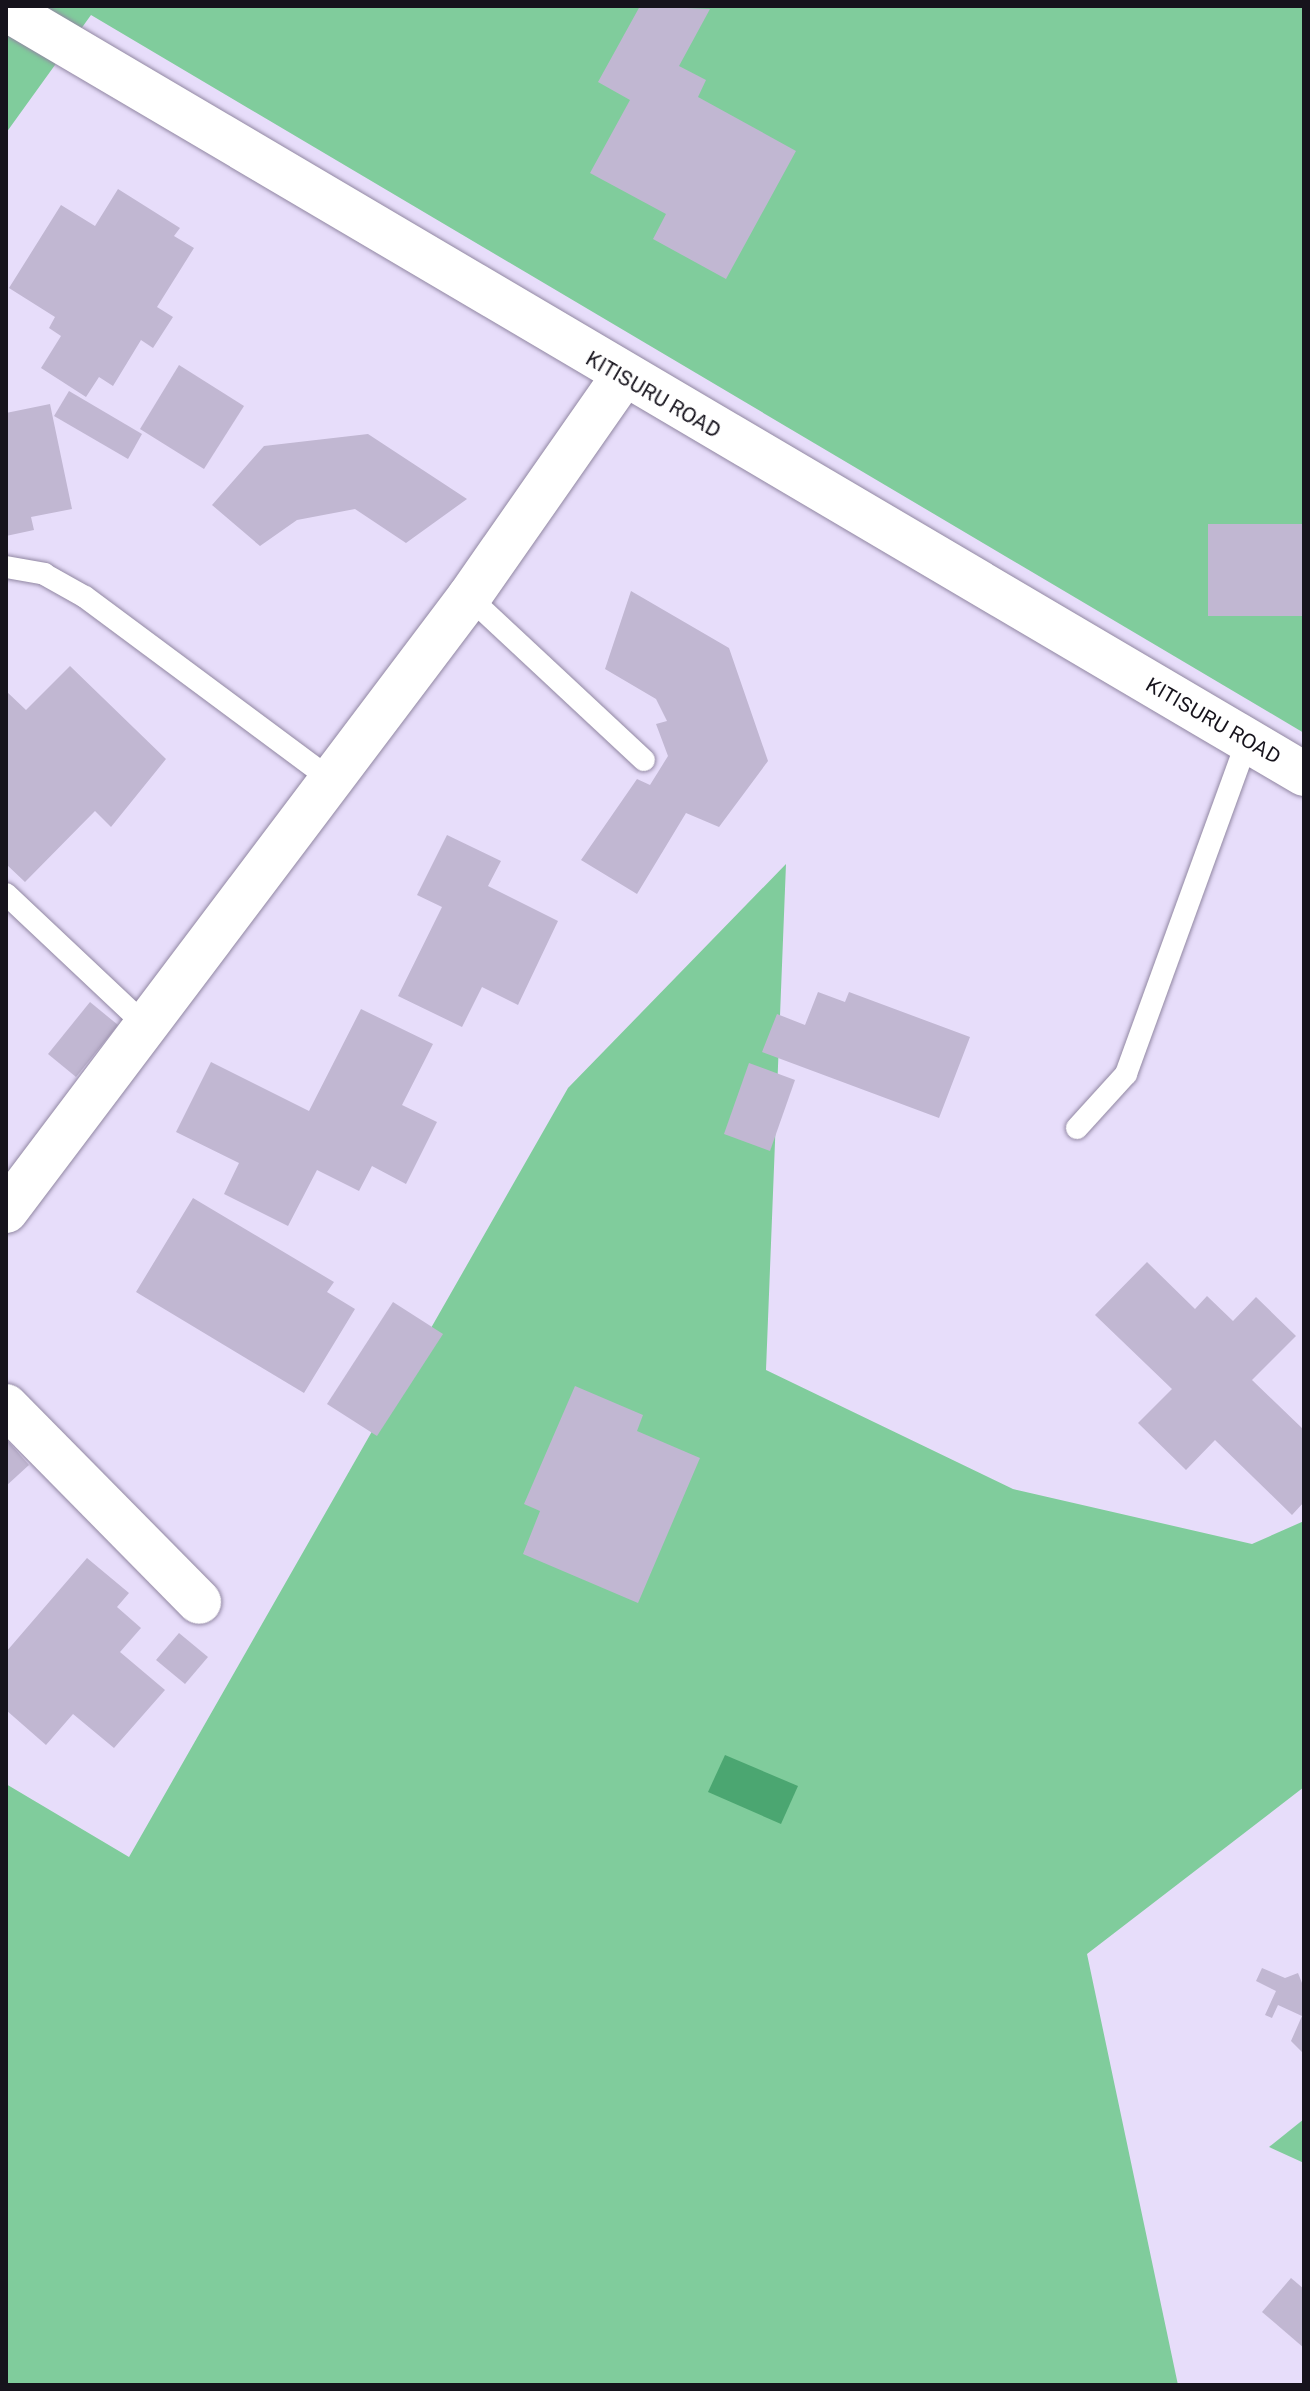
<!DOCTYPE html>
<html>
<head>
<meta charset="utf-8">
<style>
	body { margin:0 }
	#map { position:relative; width:1310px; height:2391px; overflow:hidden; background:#e7ddfa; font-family:"Public Sans",sans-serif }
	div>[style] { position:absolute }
	.green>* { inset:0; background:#80cc9c }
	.water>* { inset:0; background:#4ba671 }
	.building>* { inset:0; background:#c1b7d2 }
	.roads { filter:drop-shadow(0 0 2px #9187a2) drop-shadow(0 0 2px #9187a2) }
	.service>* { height:22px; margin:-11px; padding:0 11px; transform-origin:11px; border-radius:11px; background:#fff }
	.minor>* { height:44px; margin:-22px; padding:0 22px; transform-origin:22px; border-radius:22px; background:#fff }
	.tertiary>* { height:44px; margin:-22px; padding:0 22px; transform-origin:22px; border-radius:22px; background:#fff }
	span { translate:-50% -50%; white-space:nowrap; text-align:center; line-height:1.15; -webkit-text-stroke:6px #fff; paint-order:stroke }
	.street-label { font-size:20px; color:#16131c }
	.frame { position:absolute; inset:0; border:8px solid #16131c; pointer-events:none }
</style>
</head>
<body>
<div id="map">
	<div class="green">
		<i style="clip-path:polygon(6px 6px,1304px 6px,1304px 733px,91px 15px,6px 133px)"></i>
		<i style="clip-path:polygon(786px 864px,766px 1370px,1013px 1489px,1252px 1544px,1304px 1521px,1304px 1787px,1087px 1954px,1178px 2385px,6px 2385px,6px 1784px,129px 1857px,568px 1088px)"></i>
		<i style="clip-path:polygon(1304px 2119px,1304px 2163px,1269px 2147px)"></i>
	</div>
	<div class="water">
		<i style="clip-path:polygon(725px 1755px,798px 1786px,781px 1824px,708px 1792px)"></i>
	</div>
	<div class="building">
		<i style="clip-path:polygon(640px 6px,710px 9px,679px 66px,706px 80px,698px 97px,796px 151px,726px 279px,653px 239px,666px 214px,590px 173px,630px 100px,598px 82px)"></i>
		<i style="clip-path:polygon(118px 189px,180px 228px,174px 236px,194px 248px,157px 307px,173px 317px,153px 348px,141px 340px,113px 386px,99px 377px,86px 397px,41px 368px,61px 336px,49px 328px,55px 317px,9px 288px,61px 205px,95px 226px)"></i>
		<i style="clip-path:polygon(179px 365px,244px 406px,204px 469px,140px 429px)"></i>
		<i style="clip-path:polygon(69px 391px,142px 434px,128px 459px,54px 416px)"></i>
		<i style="clip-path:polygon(50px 404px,72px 509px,31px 517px,34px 530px,6px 536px,6px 413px)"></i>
		<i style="clip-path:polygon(368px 434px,467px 499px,406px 543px,355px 509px,297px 520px,260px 546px,212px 505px,264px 446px)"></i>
		<i style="clip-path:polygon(1208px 524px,1304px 524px,1304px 616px,1208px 616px)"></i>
		<i style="clip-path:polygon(631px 591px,729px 648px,768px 761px,719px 827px,686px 813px,637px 894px,581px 860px,637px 779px,650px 785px,668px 756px,656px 724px,667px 721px,656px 699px,605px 669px)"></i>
		<i style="clip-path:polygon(70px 666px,166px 759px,111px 827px,95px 811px,25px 882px,6px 864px,6px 691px,26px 710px)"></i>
		<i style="clip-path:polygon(447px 835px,501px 861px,488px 886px,558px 921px,518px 1005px,482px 987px,462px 1027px,398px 996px,442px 907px,417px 895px)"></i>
		<i style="clip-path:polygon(818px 992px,845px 1002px,849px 992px,970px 1037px,939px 1118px,762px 1052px,777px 1014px,805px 1025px)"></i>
		<i style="clip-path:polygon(90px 1002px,118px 1025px,76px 1077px,48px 1054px)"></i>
		<i style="clip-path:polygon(361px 1009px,433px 1044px,402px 1105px,437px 1122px,406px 1184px,372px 1166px,359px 1191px,317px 1170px,288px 1226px,224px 1194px,239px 1163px,176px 1132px,211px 1062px,309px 1111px)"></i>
		<i style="clip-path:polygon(749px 1063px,795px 1080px,770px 1151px,724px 1134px)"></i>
		<i style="clip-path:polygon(193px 1198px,334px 1282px,327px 1292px,355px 1309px,304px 1393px,136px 1292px)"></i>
		<i style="clip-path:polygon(1147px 1262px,1195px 1309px,1207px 1296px,1233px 1321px,1256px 1297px,1296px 1336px,1252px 1380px,1304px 1430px,1304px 1502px,1292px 1515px,1215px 1440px,1186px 1470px,1138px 1423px,1172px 1389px,1095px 1315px)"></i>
		<i style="clip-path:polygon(393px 1302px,443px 1334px,377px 1436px,327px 1404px)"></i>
		<i style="clip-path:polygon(575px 1386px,643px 1415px,637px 1431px,700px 1458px,638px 1603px,523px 1554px,540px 1511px,524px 1504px)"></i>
		<i style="clip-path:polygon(6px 1439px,29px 1465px,6px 1486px)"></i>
		<i style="clip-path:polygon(87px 1558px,129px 1593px,117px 1607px,141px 1628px,120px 1652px,165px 1690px,114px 1748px,73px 1714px,46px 1745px,6px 1710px,6px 1652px)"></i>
		<i style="clip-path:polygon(179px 1633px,208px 1657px,185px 1684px,156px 1660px)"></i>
		<i style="clip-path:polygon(1262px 1968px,1285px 1978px,1298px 1973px,1304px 1988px,1304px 2054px,1291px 2041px,1302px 2016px,1278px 2005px,1272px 2018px,1265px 2015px,1276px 1991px,1256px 1981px)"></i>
		<i style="clip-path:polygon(1291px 2278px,1304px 2289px,1304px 2348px,1262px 2312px)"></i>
	</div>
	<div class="roads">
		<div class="service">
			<i style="left:6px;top:567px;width:39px;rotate:10deg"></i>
			<i style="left:44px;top:574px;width:47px;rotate:29.3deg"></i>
			<i style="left:85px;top:597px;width:304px;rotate:36.6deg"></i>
			<i style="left:469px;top:597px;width:239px;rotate:43deg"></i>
			<i style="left:6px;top:894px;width:190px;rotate:43.3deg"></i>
			<i style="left:1077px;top:1128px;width:73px;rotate:-47.8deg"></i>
			<i style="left:1126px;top:1074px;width:354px;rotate:-70deg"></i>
		</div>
		<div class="minor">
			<i style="left:6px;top:1211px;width:769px;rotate:-52.98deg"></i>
			<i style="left:469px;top:597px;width:267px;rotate:-55.1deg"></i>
			<i style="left:6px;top:1406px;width:275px;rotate:45.4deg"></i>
		</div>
		<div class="tertiary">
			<i style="left:6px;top:9px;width:1507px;rotate:30.51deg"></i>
		</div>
	</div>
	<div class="street-label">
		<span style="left:653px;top:395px;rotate:30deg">KITISURU ROAD</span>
		<span style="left:1213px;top:721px;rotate:30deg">KITISURU ROAD</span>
	</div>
	<div class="frame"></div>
</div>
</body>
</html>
